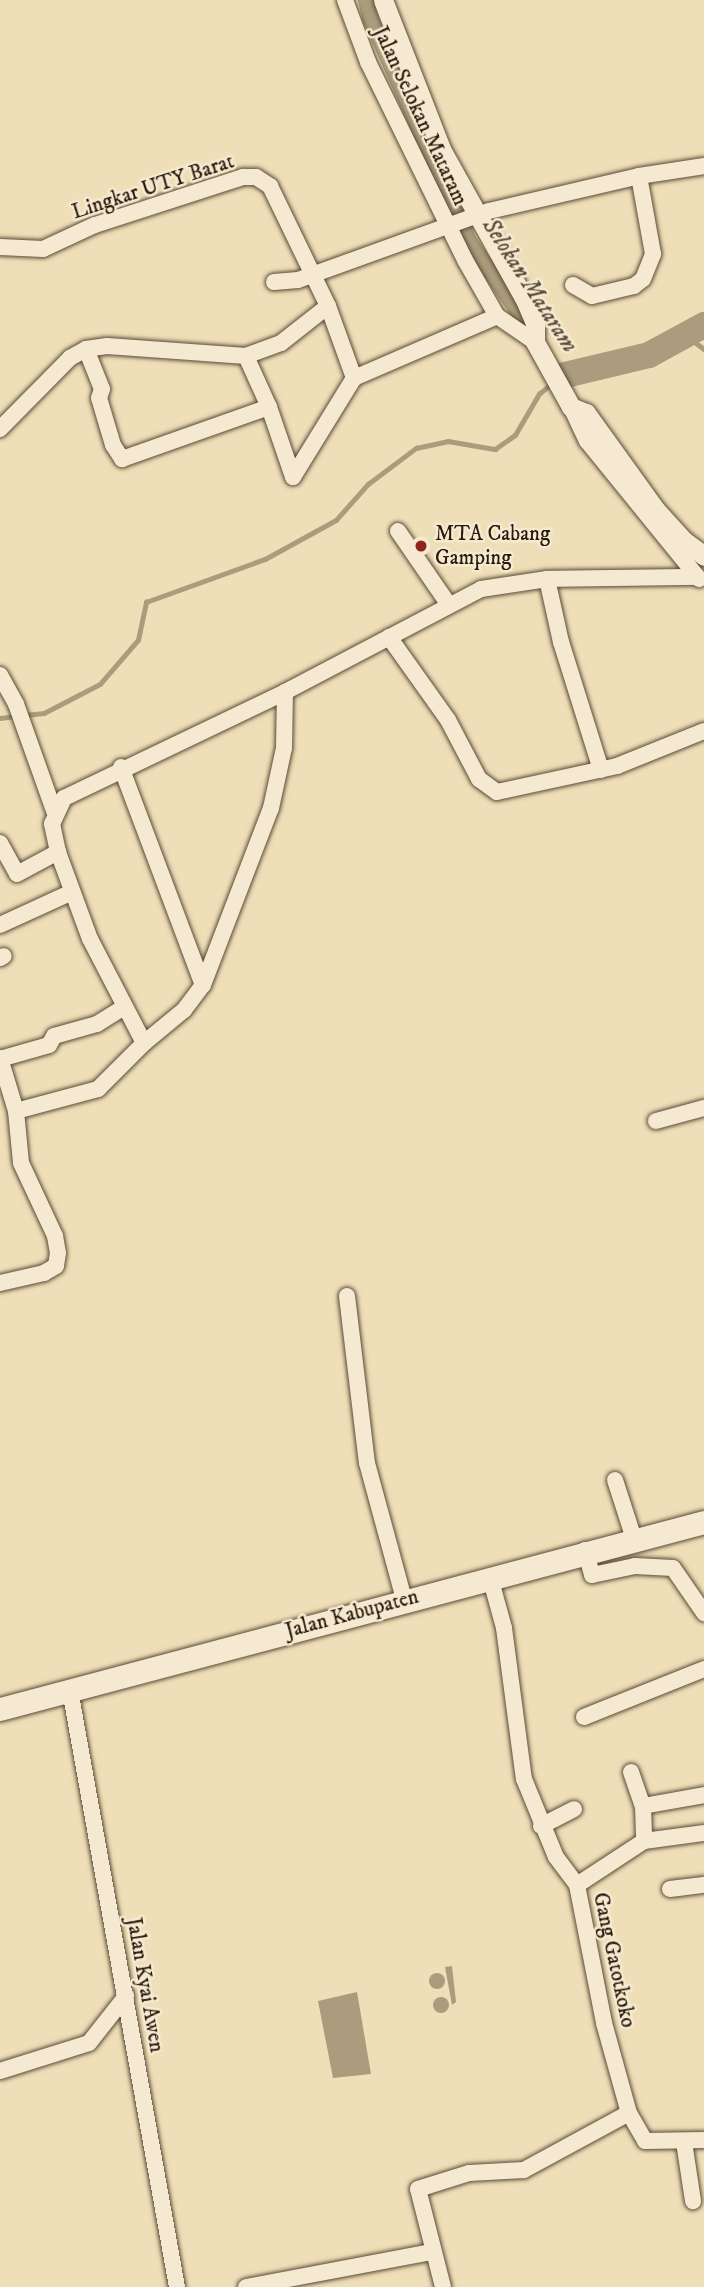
<!DOCTYPE html>
<html>
<head>
<meta charset="utf-8">
<style>
	body { margin:0 }
	#map { position:relative; width:704px; height:2287px; overflow:hidden; background:#efdfb8; font-family:"IM FELL DW Pica",serif }
	div>[style] { position:absolute }
	.water>* { inset:0; background:#ab9c7d }
	.round { border-radius:50% }
	.stream>* { height:4.5px; margin:-2.25px; padding:0 2.25px; transform-origin:2.25px; border-radius:2.25px; background:#ab9c7d }
	.canal>* { height:16px; margin:-8px; padding:0 8px; transform-origin:8px; border-radius:8px; background:#ab9c7d }
	.river>* { height:26px; margin:-13px; padding:0 13px; transform-origin:13px; border-radius:13px; background:#ab9c7d }
	.roads { filter:drop-shadow(0 0 2px #5a4a36) drop-shadow(0 0 2px #5a4a36) }
	.minor>* { height:16px; margin:-8px; padding:0 8px; transform-origin:8px; border-radius:8px; background:#f5ead1 }
	.tertiary>* { height:19px; margin:-9.5px; padding:0 9.5px; transform-origin:9.5px; border-radius:9.5px; background:#f5ead1 }
	.secondary>* { height:23px; margin:-11.5px; padding:0 11.5px; transform-origin:11.5px; border-radius:11.5px; background:#f5ead1 }
	.dots>* { width:19px; height:19px; translate:-50% -50%; box-sizing:border-box; border:4px solid #f5ead1; border-radius:50% }
	span { translate:-50% -50%; white-space:nowrap; text-align:center; line-height:1.15; -webkit-text-stroke:5px #f5ead1; paint-order:stroke }
	.street-label { font-size:21px; color:#28190b }
	.poi-label { font-size:21px; color:#28190b }
	.left { translate:0 -50%; text-align:left }
	.water-label { font-size:23px; color:#5c4d39; font-style:italic }
</style>
</head>
<body>
<div id="map">
	<div class="water">
		<i style="clip-path:polygon(452px 1966px,456px 2002px,452px 2005px,445px 1967px)"></i>
		<i class="round" style="left:429px;top:1973px;width:16px;height:16px"></i>
		<i style="clip-path:polygon(357px 1992px,371px 2074px,333px 2078px,318px 2001px)"></i>
		<i class="round" style="left:433px;top:1997px;width:16px;height:16px"></i>
	</div>
	<div class="stream">
		<i style="left:686px;top:335px;width:23px;rotate:38deg"></i>
		<i style="left:25px;top:715px;width:19px;rotate:-6deg"></i>
		<i style="left:44px;top:713px;width:63px;rotate:-27.4deg"></i>
		<i style="left:100px;top:684px;width:58px;rotate:-49.2deg"></i>
		<i style="left:138px;top:640px;width:39px;rotate:-78deg"></i>
		<i style="left:146px;top:602px;width:127px;rotate:-19.9deg"></i>
		<i style="left:265px;top:559px;width:81px;rotate:-28.8deg"></i>
		<i style="left:336px;top:520px;width:48px;rotate:-48.4deg"></i>
		<i style="left:368px;top:484px;width:60px;rotate:-36.9deg"></i>
		<i style="left:416px;top:448px;width:33px;rotate:-12deg"></i>
		<i style="left:448px;top:441px;width:48px;rotate:9.7deg"></i>
		<i style="left:495px;top:449px;width:24px;rotate:-35deg"></i>
		<i style="left:515px;top:435px;width:48px;rotate:-59.7deg"></i>
		<i style="left:539px;top:394px;width:16px;rotate:-40deg"></i>
		<i style="left:0;top:718px;width:17px;rotate:-7deg"></i>
	</div>
	<div class="canal">
		<i style="left:366px;top:0;width:18px;rotate:77deg"></i>
		<i style="left:370px;top:18px;width:244px;rotate:66.1deg"></i>
		<i style="left:469px;top:241px;width:111px;rotate:55.3deg"></i>
	</div>
	<div class="river">
		<i style="left:561px;top:376px;width:90px;rotate:-13.4deg"></i>
		<i style="left:649px;top:355px;width:63px;rotate:-28.6deg"></i>
	</div>
	<div class="roads">
		<div class="minor">
			<i style="left:345px;top:0;width:66px;rotate:69.6deg"></i>
			<i style="left:368px;top:62px;width:220px;rotate:63.9deg"></i>
			<i style="left:465px;top:260px;width:64px;rotate:60.3deg"></i>
			<i style="left:497px;top:316px;width:46px;rotate:34.4deg"></i>
			<i style="left:0;top:247px;width:43px;rotate:2.7deg"></i>
			<i style="left:43px;top:249px;width:57px;rotate:-24.8deg"></i>
			<i style="left:95px;top:225px;width:156px;rotate:-18deg"></i>
			<i style="left:243px;top:177px;width:13px"></i>
			<i style="left:256px;top:177px;width:17px;rotate:33deg"></i>
			<i style="left:270px;top:186px;width:133px;rotate:64.2deg"></i>
			<i style="left:328px;top:306px;width:60px;rotate:141.8deg"></i>
			<i style="left:281px;top:343px;width:37px;rotate:160deg"></i>
			<i style="left:246px;top:356px;width:139px;rotate:-175.9deg"></i>
			<i style="left:107px;top:346px;width:21px;rotate:172deg"></i>
			<i style="left:86px;top:349px;width:18px;rotate:151deg"></i>
			<i style="left:70px;top:358px;width:100px;rotate:134.6deg"></i>
			<i style="left:274px;top:282px;width:24px;rotate:-5deg"></i>
			<i style="left:298px;top:280px;width:203px;rotate:-19.9deg"></i>
			<i style="left:489px;top:211px;width:154px;rotate:-13.1deg"></i>
			<i style="left:639px;top:176px;width:66px;rotate:-8.7deg"></i>
			<i style="left:573px;top:285px;width:22px;rotate:30deg"></i>
			<i style="left:592px;top:296px;width:43px;rotate:-13.4deg"></i>
			<i style="left:634px;top:286px;width:11px;rotate:-38deg"></i>
			<i style="left:643px;top:279px;width:27px;rotate:-68deg"></i>
			<i style="left:653px;top:254px;width:79px;rotate:-100.2deg"></i>
			<i style="left:328px;top:306px;width:77px;rotate:70.1deg"></i>
			<i style="left:86px;top:349px;width:43px;rotate:68.2deg"></i>
			<i style="left:102px;top:389px;width:9px;rotate:108deg"></i>
			<i style="left:99px;top:398px;width:49px;rotate:73.4deg"></i>
			<i style="left:113px;top:445px;width:17px;rotate:57deg"></i>
			<i style="left:122px;top:459px;width:156px;rotate:-19.5deg"></i>
			<i style="left:269px;top:407px;width:56px;rotate:-114.3deg"></i>
			<i style="left:269px;top:407px;width:74px;rotate:71.1deg"></i>
			<i style="left:293px;top:477px;width:116px;rotate:-58.4deg"></i>
			<i style="left:354px;top:378px;width:156px;rotate:-23.4deg"></i>
			<i style="left:571px;top:407px;width:38px;rotate:65deg"></i>
			<i style="left:587px;top:441px;width:178px;rotate:50.9deg"></i>
			<i style="left:398px;top:531px;width:90px;rotate:55.4deg"></i>
			<i style="left:547px;top:579px;width:65px;rotate:77.5deg"></i>
			<i style="left:561px;top:642px;width:134px;rotate:72.6deg"></i>
			<i style="left:389px;top:637px;width:102px;rotate:54.6deg"></i>
			<i style="left:448px;top:720px;width:67px;rotate:62.3deg"></i>
			<i style="left:479px;top:779px;width:22px;rotate:36deg"></i>
			<i style="left:497px;top:792px;width:123px;rotate:-12.2deg"></i>
			<i style="left:617px;top:766px;width:94px;rotate:-21.9deg"></i>
			<i style="left:0;top:675px;width:33px;rotate:61deg"></i>
			<i style="left:16px;top:704px;width:114px;rotate:70.4deg"></i>
			<i style="left:121px;top:767px;width:233px;rotate:69.4deg"></i>
			<i style="left:203px;top:985px;width:190px;rotate:-69deg"></i>
			<i style="left:271px;top:808px;width:61px;rotate:-77.8deg"></i>
			<i style="left:284px;top:748px;width:56px;rotate:-89deg"></i>
			<i style="left:0;top:843px;width:35px;rotate:61deg"></i>
			<i style="left:17px;top:874px;width:47px;rotate:-28.2deg"></i>
			<i style="left:0;top:925px;width:79px;rotate:-24.6deg"></i>
			<i style="left:0;top:958px;width:4px;rotate:-27deg"></i>
			<i style="left:144px;top:1043px;width:52px;rotate:-39.5deg"></i>
			<i style="left:184px;top:1010px;width:31px;rotate:-53deg"></i>
			<i style="left:0;top:1058px;width:55px;rotate:73.2deg"></i>
			<i style="left:16px;top:1111px;width:52px;rotate:84.5deg"></i>
			<i style="left:21px;top:1163px;width:81px;rotate:65deg"></i>
			<i style="left:55px;top:1236px;width:17px;rotate:80deg"></i>
			<i style="left:58px;top:1253px;width:13px;rotate:99deg"></i>
			<i style="left:56px;top:1266px;width:14px;rotate:150deg"></i>
			<i style="left:44px;top:1273px;width:45px;rotate:167.2deg"></i>
			<i style="left:0;top:1059px;width:51px;rotate:-15.9deg"></i>
			<i style="left:49px;top:1045px;width:10px;rotate:-61deg"></i>
			<i style="left:54px;top:1036px;width:45px;rotate:-15.6deg"></i>
			<i style="left:97px;top:1024px;width:32px;rotate:-32deg"></i>
			<i style="left:16px;top:1111px;width:85px;rotate:-15deg"></i>
			<i style="left:98px;top:1089px;width:65px;rotate:-45deg"></i>
			<i style="left:144px;top:1043px;width:117px;rotate:-117.4deg"></i>
			<i style="left:90px;top:939px;width:93px;rotate:-110.2deg"></i>
			<i style="left:58px;top:852px;width:29px;rotate:-102deg"></i>
			<i style="left:52px;top:824px;width:29px;rotate:-65deg"></i>
			<i style="left:64px;top:798px;width:245px;rotate:-25.6deg"></i>
			<i style="left:285px;top:692px;width:221px;rotate:-27.7deg"></i>
			<i style="left:481px;top:589px;width:67px;rotate:-8.6deg"></i>
			<i style="left:547px;top:579px;width:148px;rotate:-0.8deg"></i>
			<i style="left:656px;top:1121px;width:50px;rotate:-15.2deg"></i>
			<i style="left:347px;top:1296px;width:168px;rotate:83.2deg"></i>
			<i style="left:367px;top:1463px;width:141px;rotate:74.8deg"></i>
			<i style="left:615px;top:1480px;width:62px;rotate:72.1deg"></i>
			<i style="left:585px;top:1550px;width:26px;rotate:74deg"></i>
			<i style="left:592px;top:1575px;width:44px;rotate:-11.8deg"></i>
			<i style="left:635px;top:1566px;width:38px;rotate:3deg"></i>
			<i style="left:673px;top:1568px;width:55px;rotate:55.4deg"></i>
			<i style="left:490px;top:1577px;width:53px;rotate:74.6deg"></i>
			<i style="left:504px;top:1628px;width:152px;rotate:82.5deg"></i>
			<i style="left:524px;top:1779px;width:84px;rotate:67.7deg"></i>
			<i style="left:556px;top:1857px;width:35px;rotate:53deg"></i>
			<i style="left:577px;top:1885px;width:141px;rotate:78.9deg"></i>
			<i style="left:604px;top:2023px;width:93px;rotate:74.5deg"></i>
			<i style="left:629px;top:2113px;width:32px;rotate:60deg"></i>
			<i style="left:645px;top:2141px;width:59px;rotate:-1deg"></i>
			<i style="left:70px;top:1690px;width:607px;rotate:79.84deg"></i>
			<i style="left:584px;top:1717px;width:129px;rotate:-21.8deg"></i>
			<i style="left:631px;top:1772px;width:36px;rotate:71deg"></i>
			<i style="left:643px;top:1806px;width:35px;rotate:88deg"></i>
			<i style="left:643px;top:1806px;width:62px;rotate:-10.2deg"></i>
			<i style="left:541px;top:1826px;width:37px;rotate:-27deg"></i>
			<i style="left:577px;top:1885px;width:80px;rotate:-33.3deg"></i>
			<i style="left:644px;top:1841px;width:61px;rotate:-7.6deg"></i>
			<i style="left:670px;top:1889px;width:34px;rotate:-7deg"></i>
			<i style="left:0;top:2071px;width:93px;rotate:-17.5deg"></i>
			<i style="left:89px;top:2043px;width:60px;rotate:-51.8deg"></i>
			<i style="left:684px;top:2142px;width:60px;rotate:81.3deg"></i>
			<i style="left:246px;top:2287px;width:188px;rotate:-10.7deg"></i>
			<i style="left:443px;top:2287px;width:101px;rotate:-104.3deg"></i>
			<i style="left:418px;top:2189px;width:53px;rotate:-17.4deg"></i>
			<i style="left:469px;top:2173px;width:55px;rotate:-3.1deg"></i>
			<i style="left:524px;top:2170px;width:119px;rotate:-28.5deg"></i>
		</div>
		<div class="tertiary">
			<i style="left:383px;top:0;width:160px;rotate:68.7deg"></i>
			<i style="left:441px;top:149px;width:175px;rotate:60.9deg"></i>
			<i style="left:526px;top:302px;width:23px;rotate:67deg"></i>
			<i style="left:535px;top:323px;width:19px;rotate:90deg"></i>
			<i style="left:535px;top:342px;width:74px;rotate:61deg"></i>
			<i style="left:571px;top:407px;width:16px;rotate:22deg"></i>
			<i style="left:586px;top:413px;width:118px;rotate:54.3deg"></i>
			<i style="left:655px;top:509px;width:42px;rotate:47.9deg"></i>
			<i style="left:683px;top:540px;width:26px;rotate:37deg"></i>
		</div>
		<div class="secondary">
			<i style="left:0;top:1709px;width:728px;rotate:-14.88deg"></i>
		</div>
	</div>
	<div class="dots">
		<i style="left:421px;top:546px;background:#8f2418"></i>
	</div>
	<div class="street-label">
		<span style="left:420px;top:116px;rotate:65deg">Jalan Selokan Mataram</span>
		<span style="left:153px;top:187px;rotate:-18deg">Lingkar UTY Barat</span>
		<span style="left:352px;top:1614px;rotate:-15deg">Jalan Kabupaten</span>
		<span style="left:614px;top:1960px;rotate:78deg">Gang Gatotkoko</span>
		<span style="left:145px;top:1985px;rotate:80deg">Jalan Kyai Awen</span>
	</div>
	<div class="poi-label">
		<span class="left" style="left:435px;top:546px">MTA Cabang<br>Gamping</span>
	</div>
	<div class="water-label">
		<span style="left:529px;top:286px;rotate:57deg">Selokan Mataram</span>
	</div>
</div>
</body>
</html>
